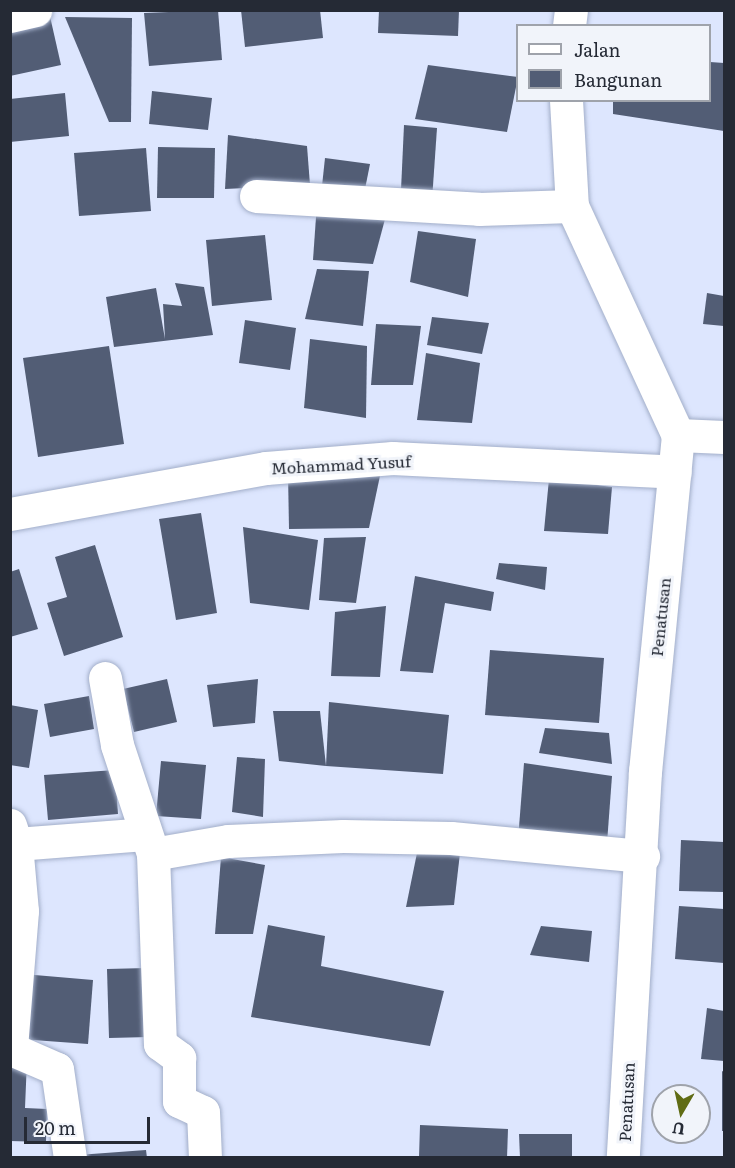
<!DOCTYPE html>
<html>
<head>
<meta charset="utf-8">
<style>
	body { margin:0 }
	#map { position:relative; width:735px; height:1168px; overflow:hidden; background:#dde6fe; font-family:Literata,serif }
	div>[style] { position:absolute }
	.building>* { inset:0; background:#525d75 }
	.roads { filter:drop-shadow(0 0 2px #a2aec9) drop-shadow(0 0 2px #a2aec9) }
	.minor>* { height:33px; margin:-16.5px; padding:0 16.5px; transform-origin:16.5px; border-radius:16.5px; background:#fff }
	span { translate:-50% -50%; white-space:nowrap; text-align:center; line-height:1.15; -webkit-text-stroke:6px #f1f4fa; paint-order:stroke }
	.street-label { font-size:16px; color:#252a35 }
	.frame { position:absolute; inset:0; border:12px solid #252a35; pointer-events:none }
	.legend { position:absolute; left:516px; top:24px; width:195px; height:78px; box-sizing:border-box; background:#f1f4fa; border:2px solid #9fa3ab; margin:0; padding:8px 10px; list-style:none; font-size:18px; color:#252a35 }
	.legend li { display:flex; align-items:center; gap:12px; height:30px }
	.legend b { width:30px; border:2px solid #9fa3ab }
	.north { position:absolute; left:651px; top:1084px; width:60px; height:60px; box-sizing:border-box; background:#f1f4fa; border:2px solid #9fa3ab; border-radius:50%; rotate:189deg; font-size:16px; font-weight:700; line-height:24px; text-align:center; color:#252a35 }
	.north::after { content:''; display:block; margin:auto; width:21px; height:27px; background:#606c14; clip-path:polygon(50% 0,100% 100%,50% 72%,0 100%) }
	.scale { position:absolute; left:24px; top:1117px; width:126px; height:27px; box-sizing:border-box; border:3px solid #252a35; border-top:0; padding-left:8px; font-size:18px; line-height:21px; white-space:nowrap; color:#252a35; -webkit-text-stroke:4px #f1f4fa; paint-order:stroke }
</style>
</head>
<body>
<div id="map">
	<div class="building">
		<i style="clip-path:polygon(218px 10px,222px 60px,149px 66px,144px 13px)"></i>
		<i style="clip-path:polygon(241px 10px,320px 10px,323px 38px,245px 47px)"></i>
		<i style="clip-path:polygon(379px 10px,459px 10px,458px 36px,378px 33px)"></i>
		<i style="clip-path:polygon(49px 12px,61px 65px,10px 76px,10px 21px)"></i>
		<i style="clip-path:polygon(65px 17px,132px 18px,131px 122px,109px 122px)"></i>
		<i style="clip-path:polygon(710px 62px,724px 63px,724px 131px,613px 114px,613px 100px,710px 100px)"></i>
		<i style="clip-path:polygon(428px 65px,518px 77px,507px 132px,415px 119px)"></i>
		<i style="clip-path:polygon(152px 91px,212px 98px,208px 130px,149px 124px)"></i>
		<i style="clip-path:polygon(65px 93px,69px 136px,10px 142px,10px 99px)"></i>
		<i style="clip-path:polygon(404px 125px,437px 128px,432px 200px,401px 190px)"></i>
		<i style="clip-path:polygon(228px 135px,307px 146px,310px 185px,225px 189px)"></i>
		<i style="clip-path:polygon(158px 147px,215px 148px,214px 198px,157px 198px)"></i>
		<i style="clip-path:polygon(146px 148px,151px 211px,79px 216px,74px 153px)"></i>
		<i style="clip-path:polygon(325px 158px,370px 164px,365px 189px,322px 186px)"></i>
		<i style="clip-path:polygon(317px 203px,388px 208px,373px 264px,313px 260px)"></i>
		<i style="clip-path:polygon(418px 231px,476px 239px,468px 297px,410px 282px)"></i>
		<i style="clip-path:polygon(265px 235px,272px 300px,212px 306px,206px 240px)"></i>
		<i style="clip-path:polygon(317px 269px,369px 271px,363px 326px,305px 319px)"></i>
		<i style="clip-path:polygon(175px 283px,204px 287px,213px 335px,114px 347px,106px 297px,156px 288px,165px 339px,163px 304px,182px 306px)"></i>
		<i style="clip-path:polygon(707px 293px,724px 296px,724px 326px,703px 324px)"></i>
		<i style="clip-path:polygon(432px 317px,489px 323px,482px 354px,427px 345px)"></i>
		<i style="clip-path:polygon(245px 320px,296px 328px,290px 370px,239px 363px)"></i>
		<i style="clip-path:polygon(376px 324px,421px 326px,413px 385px,371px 385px)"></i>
		<i style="clip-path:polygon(310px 339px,367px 346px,366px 418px,304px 408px)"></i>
		<i style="clip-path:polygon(109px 346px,124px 444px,38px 457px,23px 358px)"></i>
		<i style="clip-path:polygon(426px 353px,480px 363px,472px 423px,417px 420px)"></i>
		<i style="clip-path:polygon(381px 471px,369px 528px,289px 529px,288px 473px)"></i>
		<i style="clip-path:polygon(549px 479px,612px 487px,608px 534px,544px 531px)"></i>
		<i style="clip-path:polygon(201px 513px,217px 613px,176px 620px,159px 519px)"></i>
		<i style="clip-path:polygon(243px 527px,318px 540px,309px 610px,250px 603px)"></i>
		<i style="clip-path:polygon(366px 537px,356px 603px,319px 600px,324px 538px)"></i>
		<i style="clip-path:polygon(95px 545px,123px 637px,64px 656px,47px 603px,67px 597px,55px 557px)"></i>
		<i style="clip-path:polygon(499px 563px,547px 567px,545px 590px,496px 579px)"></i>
		<i style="clip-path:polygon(19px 569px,38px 629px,10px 637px,10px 572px)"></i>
		<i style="clip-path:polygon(415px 576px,494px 592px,491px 611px,445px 603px,433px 673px,400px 671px)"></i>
		<i style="clip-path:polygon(386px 606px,380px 677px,331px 676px,335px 612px)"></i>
		<i style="clip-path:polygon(490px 650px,604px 658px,599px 723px,485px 715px)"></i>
		<i style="clip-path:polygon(167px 679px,177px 722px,134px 732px,123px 689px)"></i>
		<i style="clip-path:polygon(258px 679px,255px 723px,213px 727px,207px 685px)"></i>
		<i style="clip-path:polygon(89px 696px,94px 729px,50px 737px,44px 704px)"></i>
		<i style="clip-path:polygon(329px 702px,449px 715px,443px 774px,326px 766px)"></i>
		<i style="clip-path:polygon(10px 705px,38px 710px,29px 768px,10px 765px)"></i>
		<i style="clip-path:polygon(273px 711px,320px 711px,326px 766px,279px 761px)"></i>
		<i style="clip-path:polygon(545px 728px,609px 733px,612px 764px,539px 753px)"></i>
		<i style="clip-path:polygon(237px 757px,265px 759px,263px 817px,232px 812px)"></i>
		<i style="clip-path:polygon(161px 761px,206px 765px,201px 819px,156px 816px)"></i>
		<i style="clip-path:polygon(524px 763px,612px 776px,607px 843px,518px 840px)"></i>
		<i style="clip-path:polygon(115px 770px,118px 814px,48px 820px,44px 775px)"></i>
		<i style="clip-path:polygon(681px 840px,724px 842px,724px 892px,679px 891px)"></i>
		<i style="clip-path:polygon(417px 853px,460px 853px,454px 905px,406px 907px)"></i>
		<i style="clip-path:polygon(221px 857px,265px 865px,253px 934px,215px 934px)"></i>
		<i style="clip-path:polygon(679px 906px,724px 909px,724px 963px,675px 959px)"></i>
		<i style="clip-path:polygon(268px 925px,325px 936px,321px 966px,444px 991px,430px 1046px,251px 1017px)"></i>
		<i style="clip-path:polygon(541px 926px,592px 931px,589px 962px,530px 955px)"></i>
		<i style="clip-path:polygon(147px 968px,149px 1037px,109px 1038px,107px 969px)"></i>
		<i style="clip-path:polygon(23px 974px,93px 980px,88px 1044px,19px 1039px)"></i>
		<i style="clip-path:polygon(707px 1008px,724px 1011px,724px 1061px,701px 1059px)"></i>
		<i style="clip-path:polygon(10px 1059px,27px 1060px,25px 1108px,47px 1109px,46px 1142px,10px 1141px)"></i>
		<i style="clip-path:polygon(722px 1071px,724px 1072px,724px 1131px,722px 1131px)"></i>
		<i style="clip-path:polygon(420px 1125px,508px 1129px,507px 1158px,419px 1158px)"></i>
		<i style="clip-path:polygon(519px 1134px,572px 1134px,572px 1158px,520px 1158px)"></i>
		<i style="clip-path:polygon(146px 1150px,147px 1158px,78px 1158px,78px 1155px)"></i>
	</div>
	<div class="roads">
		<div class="minor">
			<i style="left:10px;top:16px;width:26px;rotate:-13deg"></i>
			<i style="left:569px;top:26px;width:16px;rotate:-83deg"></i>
			<i style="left:566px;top:100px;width:106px;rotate:86.8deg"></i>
			<i style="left:572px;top:206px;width:252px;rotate:65.2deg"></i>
			<i style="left:678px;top:435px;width:338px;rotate:95.6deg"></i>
			<i style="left:645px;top:771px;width:388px;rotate:93.3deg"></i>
			<i style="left:256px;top:196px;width:223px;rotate:3.3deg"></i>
			<i style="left:479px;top:209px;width:93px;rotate:-1.8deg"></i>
			<i style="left:678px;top:435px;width:46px;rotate:2.5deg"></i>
			<i style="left:10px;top:514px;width:260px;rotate:-10.2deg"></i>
			<i style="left:266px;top:468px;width:127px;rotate:-4.5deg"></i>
			<i style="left:393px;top:458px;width:282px;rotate:2.8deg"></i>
			<i style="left:105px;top:678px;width:68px;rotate:79.8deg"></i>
			<i style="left:117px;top:745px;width:115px;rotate:71.7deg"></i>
			<i style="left:153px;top:854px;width:76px;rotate:-9.8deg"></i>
			<i style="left:228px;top:841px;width:115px;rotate:-2.5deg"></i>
			<i style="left:343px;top:836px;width:108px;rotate:1.1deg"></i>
			<i style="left:451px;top:838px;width:193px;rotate:5.4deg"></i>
			<i style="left:10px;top:825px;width:20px;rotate:72deg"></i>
			<i style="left:16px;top:844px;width:129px;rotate:-4.4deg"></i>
			<i style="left:16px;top:844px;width:67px;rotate:84.9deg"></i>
			<i style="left:22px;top:911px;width:138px;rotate:94.6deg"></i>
			<i style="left:11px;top:1049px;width:50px;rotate:23.5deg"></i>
			<i style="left:57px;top:1069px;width:90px;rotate:81.7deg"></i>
			<i style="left:153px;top:854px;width:190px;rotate:87.9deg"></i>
			<i style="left:160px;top:1044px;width:24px;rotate:36deg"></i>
			<i style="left:179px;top:1058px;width:43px;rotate:90deg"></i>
			<i style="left:179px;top:1101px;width:26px;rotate:25deg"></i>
			<i style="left:203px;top:1112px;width:46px;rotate:87.5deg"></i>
		</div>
	</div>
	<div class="street-label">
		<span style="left:341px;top:464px;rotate:-3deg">Mohammad Yusuf</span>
		<span style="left:660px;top:617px;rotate:-84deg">Penatusan</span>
		<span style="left:626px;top:1102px;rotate:-87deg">Penatusan</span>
	</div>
	<div class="frame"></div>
	<ul class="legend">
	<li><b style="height:8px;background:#fff"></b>Jalan</li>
	<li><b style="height:16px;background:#525d75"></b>Bangunan</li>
	</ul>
	<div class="north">U</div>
	<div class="scale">20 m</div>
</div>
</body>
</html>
